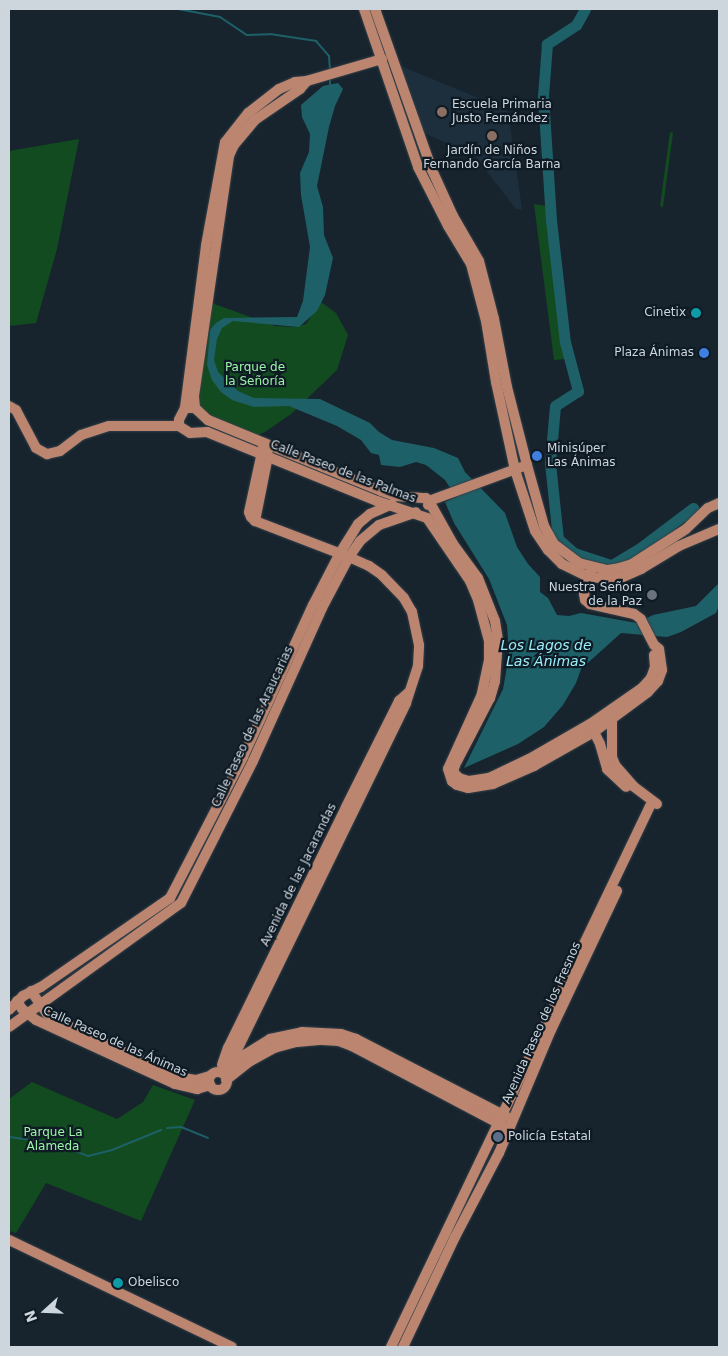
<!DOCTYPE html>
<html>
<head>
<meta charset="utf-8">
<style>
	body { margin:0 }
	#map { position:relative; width:728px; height:1356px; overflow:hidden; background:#17242e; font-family:"DejaVu Sans",sans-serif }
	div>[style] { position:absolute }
	.built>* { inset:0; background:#1d2e3d }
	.green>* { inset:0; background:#124b1f }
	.water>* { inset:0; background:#1e6067 }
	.stream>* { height:2px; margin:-1px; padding:0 1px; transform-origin:1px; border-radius:1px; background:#1e6067 }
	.river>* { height:11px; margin:-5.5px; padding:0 5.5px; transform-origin:5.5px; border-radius:5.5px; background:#1e6067 }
	.roads { filter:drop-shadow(0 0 1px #34404a) drop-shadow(0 0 1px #34404a) }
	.secondary>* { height:10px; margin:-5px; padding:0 5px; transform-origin:5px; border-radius:5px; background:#bb856f }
	.secondary>.ring { margin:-5px; padding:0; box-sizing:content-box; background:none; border:10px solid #bb856f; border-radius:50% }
	.dots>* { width:14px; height:14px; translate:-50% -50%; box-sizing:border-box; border:2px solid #0e1a24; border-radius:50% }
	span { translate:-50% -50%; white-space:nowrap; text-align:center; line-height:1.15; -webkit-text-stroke:4.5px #0e1a24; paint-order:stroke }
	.poi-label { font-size:12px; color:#ced6dd }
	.left { translate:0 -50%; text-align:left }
	.right { translate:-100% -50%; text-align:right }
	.park-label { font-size:12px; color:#9bf5a6 }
	.street-label { font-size:12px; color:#ced6dd }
	.water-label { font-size:14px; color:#99eef8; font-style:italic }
	.frame { position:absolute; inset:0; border:10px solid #ced6dd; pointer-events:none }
	.north { position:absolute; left:20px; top:1286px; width:50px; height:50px; -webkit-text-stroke:4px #0e1a24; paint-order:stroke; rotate:250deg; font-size:14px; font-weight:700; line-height:20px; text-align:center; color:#ced6dd }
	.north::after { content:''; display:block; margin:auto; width:18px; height:22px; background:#ced6dd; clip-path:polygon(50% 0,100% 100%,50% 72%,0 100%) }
</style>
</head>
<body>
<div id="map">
	<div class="built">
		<i style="clip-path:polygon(398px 65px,503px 108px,508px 112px,522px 209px,516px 209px,475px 156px,422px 132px)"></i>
	</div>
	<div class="green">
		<i style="clip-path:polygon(670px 132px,673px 133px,663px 207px,660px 206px)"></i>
		<i style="clip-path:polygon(79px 139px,57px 249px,36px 323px,9px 326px,9px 151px)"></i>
		<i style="clip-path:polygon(534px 204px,547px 206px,566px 359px,554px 360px)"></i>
		<i style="clip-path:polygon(209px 302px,275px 326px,295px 327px,306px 324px,321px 302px,336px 313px,348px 335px,337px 370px,291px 414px,265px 432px,255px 436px,208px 415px,198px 407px)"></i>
		<i style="clip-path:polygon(32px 1082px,117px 1119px,143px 1102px,153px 1085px,195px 1100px,141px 1221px,46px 1183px,16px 1233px,9px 1231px,9px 1099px)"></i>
	</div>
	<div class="water">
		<i style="clip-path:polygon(338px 83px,343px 89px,335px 106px,329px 127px,317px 186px,323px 207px,324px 235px,333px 258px,325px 295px,317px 311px,299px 327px,233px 321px,222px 328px,217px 339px,214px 360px,218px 372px,238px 391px,254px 398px,320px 399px,370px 423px,379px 432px,392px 440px,434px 448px,458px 458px,465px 472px,505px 513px,517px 547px,528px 564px,540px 577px,540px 592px,548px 598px,557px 615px,569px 616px,581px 613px,637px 623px,653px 615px,696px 606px,719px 583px,719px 606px,716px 613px,681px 632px,667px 637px,621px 633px,581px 669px,576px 683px,563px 705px,544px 727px,518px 744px,464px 768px,503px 689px,509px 655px,507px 625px,489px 579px,454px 523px,445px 502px,456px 497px,445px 480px,426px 465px,416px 462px,400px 467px,381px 465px,379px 455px,371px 453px,361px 440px,337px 426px,289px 406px,254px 407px,232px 400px,221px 392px,212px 380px,207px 365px,210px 330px,216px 323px,224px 318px,297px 317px,303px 301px,310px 247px,301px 195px,300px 173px,309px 152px,310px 134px,302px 117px,301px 105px,323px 86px)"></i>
	</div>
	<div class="stream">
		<i style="left:178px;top:9px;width:43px;rotate:10.8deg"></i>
		<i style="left:220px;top:17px;width:32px;rotate:34deg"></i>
		<i style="left:247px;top:35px;width:23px;rotate:-2deg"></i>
		<i style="left:270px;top:34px;width:47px;rotate:8.7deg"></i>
		<i style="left:316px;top:41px;width:20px;rotate:49deg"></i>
		<i style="left:329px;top:56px;width:14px;rotate:86deg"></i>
		<i style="left:330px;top:77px;width:8px;rotate:90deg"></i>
		<i style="left:167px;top:1128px;width:14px;rotate:-4deg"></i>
		<i style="left:181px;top:1127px;width:29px;rotate:22deg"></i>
		<i style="left:9px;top:1137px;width:45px;rotate:7.6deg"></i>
		<i style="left:54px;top:1143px;width:36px;rotate:21deg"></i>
		<i style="left:88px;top:1156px;width:25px;rotate:-14deg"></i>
		<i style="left:112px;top:1150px;width:53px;rotate:-22.2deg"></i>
	</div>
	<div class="river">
		<i style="left:585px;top:9px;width:18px;rotate:119deg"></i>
		<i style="left:576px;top:25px;width:35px;rotate:147deg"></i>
		<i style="left:547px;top:44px;width:52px;rotate:94.4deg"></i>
		<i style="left:543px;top:96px;width:124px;rotate:86.3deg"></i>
		<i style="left:551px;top:220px;width:123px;rotate:83.5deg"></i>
		<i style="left:565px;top:342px;width:51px;rotate:75.1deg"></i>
		<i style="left:578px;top:391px;width:27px;rotate:147deg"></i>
		<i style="left:555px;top:406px;width:57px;rotate:95deg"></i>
		<i style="left:550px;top:463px;width:76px;rotate:84deg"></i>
		<i style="left:558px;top:539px;width:21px;rotate:41deg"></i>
		<i style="left:574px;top:553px;width:40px;rotate:18deg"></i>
		<i style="left:612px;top:565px;width:31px;rotate:-31deg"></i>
		<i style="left:639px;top:549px;width:68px;rotate:-37.2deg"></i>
	</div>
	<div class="roads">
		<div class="secondary">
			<i style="left:364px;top:9px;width:167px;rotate:71.1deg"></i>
			<i style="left:418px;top:167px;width:66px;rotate:63deg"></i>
			<i style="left:448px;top:226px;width:44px;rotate:58.8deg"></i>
			<i style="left:471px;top:264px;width:59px;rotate:75.3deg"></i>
			<i style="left:486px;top:321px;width:62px;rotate:80.7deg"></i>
			<i style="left:496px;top:382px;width:90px;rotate:77.8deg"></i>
			<i style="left:515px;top:470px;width:64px;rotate:71.8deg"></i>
			<i style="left:535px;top:531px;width:23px;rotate:56deg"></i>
			<i style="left:548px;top:550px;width:20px;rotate:45deg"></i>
			<i style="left:562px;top:564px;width:30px;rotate:26deg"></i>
			<i style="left:589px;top:577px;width:23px;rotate:5deg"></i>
			<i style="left:612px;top:579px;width:11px;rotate:-10deg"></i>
			<i style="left:623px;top:577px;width:20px;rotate:-24deg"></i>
			<i style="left:641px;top:569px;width:44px;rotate:-31.2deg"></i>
			<i style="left:679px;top:546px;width:43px;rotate:-23deg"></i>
			<i style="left:375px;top:9px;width:171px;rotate:70.5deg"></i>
			<i style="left:432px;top:170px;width:51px;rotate:65.5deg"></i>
			<i style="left:453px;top:216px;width:52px;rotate:60deg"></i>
			<i style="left:479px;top:261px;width:60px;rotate:75.5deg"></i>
			<i style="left:494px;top:319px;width:69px;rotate:79.2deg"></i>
			<i style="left:507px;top:387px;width:81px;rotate:75.6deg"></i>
			<i style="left:527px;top:465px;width:63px;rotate:74.4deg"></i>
			<i style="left:544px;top:526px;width:21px;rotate:61deg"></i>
			<i style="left:554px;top:544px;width:31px;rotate:37deg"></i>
			<i style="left:579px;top:563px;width:30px;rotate:14deg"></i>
			<i style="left:608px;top:570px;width:11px;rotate:-10deg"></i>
			<i style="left:619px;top:568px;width:14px;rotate:-17deg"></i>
			<i style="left:632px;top:564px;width:64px;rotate:-32.9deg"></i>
			<i style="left:686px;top:529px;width:30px;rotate:-44deg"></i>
			<i style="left:708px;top:508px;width:12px;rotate:-24deg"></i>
			<i style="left:382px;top:59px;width:78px;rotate:163.7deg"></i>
			<i style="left:307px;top:81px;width:12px;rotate:175deg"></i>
			<i style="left:295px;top:82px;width:17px;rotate:156deg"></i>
			<i style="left:279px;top:89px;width:39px;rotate:142deg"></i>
			<i style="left:248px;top:113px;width:37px;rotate:128deg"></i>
			<i style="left:225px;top:142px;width:106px;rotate:100.4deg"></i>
			<i style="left:206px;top:246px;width:163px;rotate:97.4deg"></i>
			<i style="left:185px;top:408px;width:13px;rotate:117deg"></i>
			<i style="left:179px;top:420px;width:6px;rotate:90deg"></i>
			<i style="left:179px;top:426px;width:13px;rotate:32deg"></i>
			<i style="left:190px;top:433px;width:17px;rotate:-3deg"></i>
			<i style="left:207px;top:432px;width:183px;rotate:22.1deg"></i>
			<i style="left:377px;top:501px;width:53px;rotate:18.8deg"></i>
			<i style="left:427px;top:518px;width:76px;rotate:55.7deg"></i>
			<i style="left:470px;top:581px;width:21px;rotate:67deg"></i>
			<i style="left:478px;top:600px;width:42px;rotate:75deg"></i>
			<i style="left:489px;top:641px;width:19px;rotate:90deg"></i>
			<i style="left:489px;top:660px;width:35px;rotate:102deg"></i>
			<i style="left:482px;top:694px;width:82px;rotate:114.4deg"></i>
			<i style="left:448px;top:769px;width:13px;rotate:72deg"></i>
			<i style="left:452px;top:781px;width:6px;rotate:39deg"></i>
			<i style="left:457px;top:785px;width:11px;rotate:15deg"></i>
			<i style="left:468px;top:788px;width:25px;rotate:-9deg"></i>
			<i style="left:493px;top:784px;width:45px;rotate:-23.7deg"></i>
			<i style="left:534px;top:766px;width:69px;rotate:-29.5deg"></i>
			<i style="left:594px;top:732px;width:67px;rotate:-36.5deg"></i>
			<i style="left:648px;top:692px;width:15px;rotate:-48deg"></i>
			<i style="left:658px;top:681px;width:12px;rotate:-70deg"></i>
			<i style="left:662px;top:670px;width:21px;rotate:-98deg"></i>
			<i style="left:659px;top:649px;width:6px;rotate:-141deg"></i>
			<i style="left:654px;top:645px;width:29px;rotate:-117deg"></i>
			<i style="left:641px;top:619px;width:9px;rotate:-144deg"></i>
			<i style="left:634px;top:614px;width:45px;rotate:-167.2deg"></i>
			<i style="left:590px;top:604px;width:6px;rotate:-141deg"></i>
			<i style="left:585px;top:600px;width:6px;rotate:-99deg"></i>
			<i style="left:584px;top:594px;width:28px;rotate:-73deg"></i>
			<i style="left:9px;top:406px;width:8px;rotate:30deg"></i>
			<i style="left:16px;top:410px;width:43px;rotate:62.2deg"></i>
			<i style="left:36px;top:448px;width:13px;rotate:29deg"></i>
			<i style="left:47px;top:454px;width:13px;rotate:-13deg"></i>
			<i style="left:60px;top:451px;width:26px;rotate:-37deg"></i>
			<i style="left:81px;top:435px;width:29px;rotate:-18deg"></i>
			<i style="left:109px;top:426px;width:70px"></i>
			<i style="left:185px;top:408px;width:10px"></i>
			<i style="left:195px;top:408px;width:18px;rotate:43deg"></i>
			<i style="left:208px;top:420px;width:187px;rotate:22.3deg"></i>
			<i style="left:381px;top:491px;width:15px;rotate:20deg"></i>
			<i style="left:395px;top:496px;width:31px;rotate:4deg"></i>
			<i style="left:426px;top:498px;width:4px;rotate:45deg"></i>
			<i style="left:429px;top:501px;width:49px;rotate:60.8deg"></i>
			<i style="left:453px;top:544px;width:42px;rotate:53.7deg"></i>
			<i style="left:478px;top:578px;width:46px;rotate:68.4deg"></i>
			<i style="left:495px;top:621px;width:19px;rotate:81deg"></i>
			<i style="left:498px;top:640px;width:41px;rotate:94.2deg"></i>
			<i style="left:495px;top:681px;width:18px;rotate:106deg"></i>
			<i style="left:490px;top:698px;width:76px;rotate:117.6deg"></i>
			<i style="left:455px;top:765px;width:7px;rotate:106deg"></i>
			<i style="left:453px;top:772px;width:8px;rotate:45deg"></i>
			<i style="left:459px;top:778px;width:10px;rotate:17deg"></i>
			<i style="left:469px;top:781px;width:20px;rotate:-9deg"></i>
			<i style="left:489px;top:778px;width:44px;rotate:-25.4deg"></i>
			<i style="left:529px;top:759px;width:70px;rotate:-29.8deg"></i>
			<i style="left:590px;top:724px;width:63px;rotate:-34.7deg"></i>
			<i style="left:642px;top:688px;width:13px;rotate:-48deg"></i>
			<i style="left:651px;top:678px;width:12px;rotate:-70deg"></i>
			<i style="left:655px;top:667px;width:12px;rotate:-95deg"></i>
			<i style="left:195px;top:408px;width:12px;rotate:-95deg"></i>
			<i style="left:194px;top:396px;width:243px;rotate:-81.7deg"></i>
			<i style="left:229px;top:156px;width:12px;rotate:-66deg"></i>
			<i style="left:234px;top:145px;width:33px;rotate:-50deg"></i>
			<i style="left:255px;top:120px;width:55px;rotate:-34.6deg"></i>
			<i style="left:300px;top:89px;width:11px;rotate:-49deg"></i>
			<i style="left:428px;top:505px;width:4px;rotate:-76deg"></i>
			<i style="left:429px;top:501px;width:104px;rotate:-20.2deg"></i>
			<i style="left:255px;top:521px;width:66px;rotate:-78.7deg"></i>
			<i style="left:268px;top:456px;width:5px;rotate:-101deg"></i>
			<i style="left:612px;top:719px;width:38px;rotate:90deg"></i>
			<i style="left:612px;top:757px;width:9px;rotate:69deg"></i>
			<i style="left:615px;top:765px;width:28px;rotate:49deg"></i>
			<i style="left:633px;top:786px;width:30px;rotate:37deg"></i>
			<i style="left:594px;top:732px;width:13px;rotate:63deg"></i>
			<i style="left:600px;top:744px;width:26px;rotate:74deg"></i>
			<i style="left:607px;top:769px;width:26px;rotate:43deg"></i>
			<i style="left:31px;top:991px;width:28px;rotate:55deg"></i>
			<i style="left:47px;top:1014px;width:9px;rotate:36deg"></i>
			<i style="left:54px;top:1019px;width:136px;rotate:25.2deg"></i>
			<i style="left:177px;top:1077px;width:19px;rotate:9deg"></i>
			<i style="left:196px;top:1080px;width:15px;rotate:-16deg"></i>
			<i style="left:17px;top:1001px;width:9px;rotate:58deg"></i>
			<i style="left:22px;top:1009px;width:18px;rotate:38deg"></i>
			<i style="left:36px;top:1020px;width:153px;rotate:24.7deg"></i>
			<i style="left:175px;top:1084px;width:23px;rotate:13deg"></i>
			<i style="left:197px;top:1089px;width:14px;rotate:-17deg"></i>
			<i style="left:9px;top:1010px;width:20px;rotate:-45deg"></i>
			<i style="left:23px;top:996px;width:20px;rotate:-27deg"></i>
			<i style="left:41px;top:987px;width:157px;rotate:-34.6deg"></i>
			<i style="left:170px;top:898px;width:159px;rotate:-62.6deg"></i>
			<i style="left:243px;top:757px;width:167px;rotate:-65.3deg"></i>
			<i style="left:313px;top:605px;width:59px;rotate:-62.6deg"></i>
			<i style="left:340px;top:553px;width:34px;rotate:-58deg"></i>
			<i style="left:358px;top:524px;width:16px;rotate:-40deg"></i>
			<i style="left:370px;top:514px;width:24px;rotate:-24deg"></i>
			<i style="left:9px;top:1027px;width:212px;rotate:-35.8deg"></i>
			<i style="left:181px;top:903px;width:159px;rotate:-63.1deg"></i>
			<i style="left:253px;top:761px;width:168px;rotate:-65.7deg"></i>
			<i style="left:322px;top:608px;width:58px;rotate:-62.1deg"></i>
			<i style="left:349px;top:557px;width:19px;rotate:-55deg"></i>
			<i style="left:360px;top:541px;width:25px;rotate:-40deg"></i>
			<i style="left:379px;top:525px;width:39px;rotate:-19deg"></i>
			<i style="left:222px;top:1065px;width:18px;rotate:-71deg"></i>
			<i style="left:228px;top:1048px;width:268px;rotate:-63.9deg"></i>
			<i style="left:346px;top:807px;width:119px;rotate:-63.4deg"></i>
			<i style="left:399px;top:701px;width:12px;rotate:-42deg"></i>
			<i style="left:227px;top:1072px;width:26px;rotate:-43deg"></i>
			<i style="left:246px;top:1054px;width:28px;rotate:-32deg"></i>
			<i style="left:270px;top:1039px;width:33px;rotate:-12deg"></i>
			<i style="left:302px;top:1032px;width:39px;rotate:3deg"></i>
			<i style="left:341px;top:1034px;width:16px;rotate:18deg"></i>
			<i style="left:356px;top:1039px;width:170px;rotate:27.3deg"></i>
			<i class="ring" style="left:209px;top:1072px;width:8px;height:8px"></i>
			<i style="left:222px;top:1073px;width:27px;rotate:-57deg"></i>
			<i style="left:237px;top:1050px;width:386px;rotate:-64deg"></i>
			<i style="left:406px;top:703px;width:39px;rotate:-72deg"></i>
			<i style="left:418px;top:666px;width:21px;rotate:-87deg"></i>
			<i style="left:419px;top:645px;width:34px;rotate:-102deg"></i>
			<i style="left:412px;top:612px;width:16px;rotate:-120deg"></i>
			<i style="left:404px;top:598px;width:32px;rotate:-134deg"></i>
			<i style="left:382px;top:575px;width:16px;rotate:-145deg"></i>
			<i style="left:369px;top:566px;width:22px;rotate:-156deg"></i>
			<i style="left:349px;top:557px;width:101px;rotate:-159deg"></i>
			<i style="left:255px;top:521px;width:6px;rotate:-135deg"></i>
			<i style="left:251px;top:517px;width:5px;rotate:-112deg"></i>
			<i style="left:249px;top:512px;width:66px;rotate:-77.8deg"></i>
			<i style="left:226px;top:1080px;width:29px;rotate:-38deg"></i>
			<i style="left:249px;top:1062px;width:29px;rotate:-29deg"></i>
			<i style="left:274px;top:1048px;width:24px;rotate:-15deg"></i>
			<i style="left:297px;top:1042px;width:25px;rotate:-5deg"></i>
			<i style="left:322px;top:1040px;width:17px;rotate:3deg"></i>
			<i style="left:339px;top:1041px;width:14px;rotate:21deg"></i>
			<i style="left:352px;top:1046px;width:172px;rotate:27.8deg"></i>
			<i style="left:9px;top:1240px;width:247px;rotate:25.6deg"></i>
			<i style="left:391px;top:1347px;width:600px;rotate:-64.42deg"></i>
			<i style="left:403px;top:1347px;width:122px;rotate:-64.7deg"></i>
			<i style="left:455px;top:1237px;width:95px;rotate:-62.4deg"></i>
			<i style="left:499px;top:1153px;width:134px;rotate:-67.1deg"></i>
			<i style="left:551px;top:1030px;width:154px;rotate:-64.6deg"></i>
		</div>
	</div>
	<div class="dots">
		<i style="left:442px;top:112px;background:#8d6e63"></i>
		<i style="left:492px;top:136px;background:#8d6e63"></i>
		<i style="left:696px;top:313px;background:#0f9aa8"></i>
		<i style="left:704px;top:353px;background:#3f7fe0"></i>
		<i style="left:537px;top:456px;background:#3f7fe0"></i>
		<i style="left:652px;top:595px;background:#6b7280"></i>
		<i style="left:498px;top:1137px;background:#5c6f8a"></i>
		<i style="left:118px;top:1283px;background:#0f9aa8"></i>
	</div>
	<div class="poi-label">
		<span class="left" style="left:452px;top:112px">Escuela Primaria<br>Justo Fernández</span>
		<span style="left:492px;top:158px">Jardín de Niños<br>Fernando García Barna</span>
		<span class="right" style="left:686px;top:313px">Cinetix</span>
		<span class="right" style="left:694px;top:353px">Plaza Ánimas</span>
		<span class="left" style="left:547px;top:456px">Minisúper<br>Las Ánimas</span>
		<span class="right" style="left:642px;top:595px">Nuestra Señora<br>de la Paz</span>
		<span class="left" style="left:508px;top:1137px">Policía Estatal</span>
		<span class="left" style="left:128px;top:1283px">Obelisco</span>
	</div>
	<div class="park-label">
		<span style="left:255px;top:375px">Parque de<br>la Señoría</span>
		<span style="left:53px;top:1140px">Parque La<br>Alameda</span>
	</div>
	<div class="street-label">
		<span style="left:343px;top:472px;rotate:21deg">Calle Paseo de las Palmas</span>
		<span style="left:253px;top:727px;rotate:-65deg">Calle Paseo de las Araucarias</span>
		<span style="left:299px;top:875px;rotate:-64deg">Avenida de las Jacarandas</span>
		<span style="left:542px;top:1023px;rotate:-66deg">Avenida Paseo de los Fresnos</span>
		<span style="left:115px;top:1042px;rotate:24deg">Calle Paseo de las Ánimas</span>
	</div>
	<div class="water-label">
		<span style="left:546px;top:653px">Los Lagos de<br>Las Ánimas</span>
	</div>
	<div class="frame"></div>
	<div class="north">N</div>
</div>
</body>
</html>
